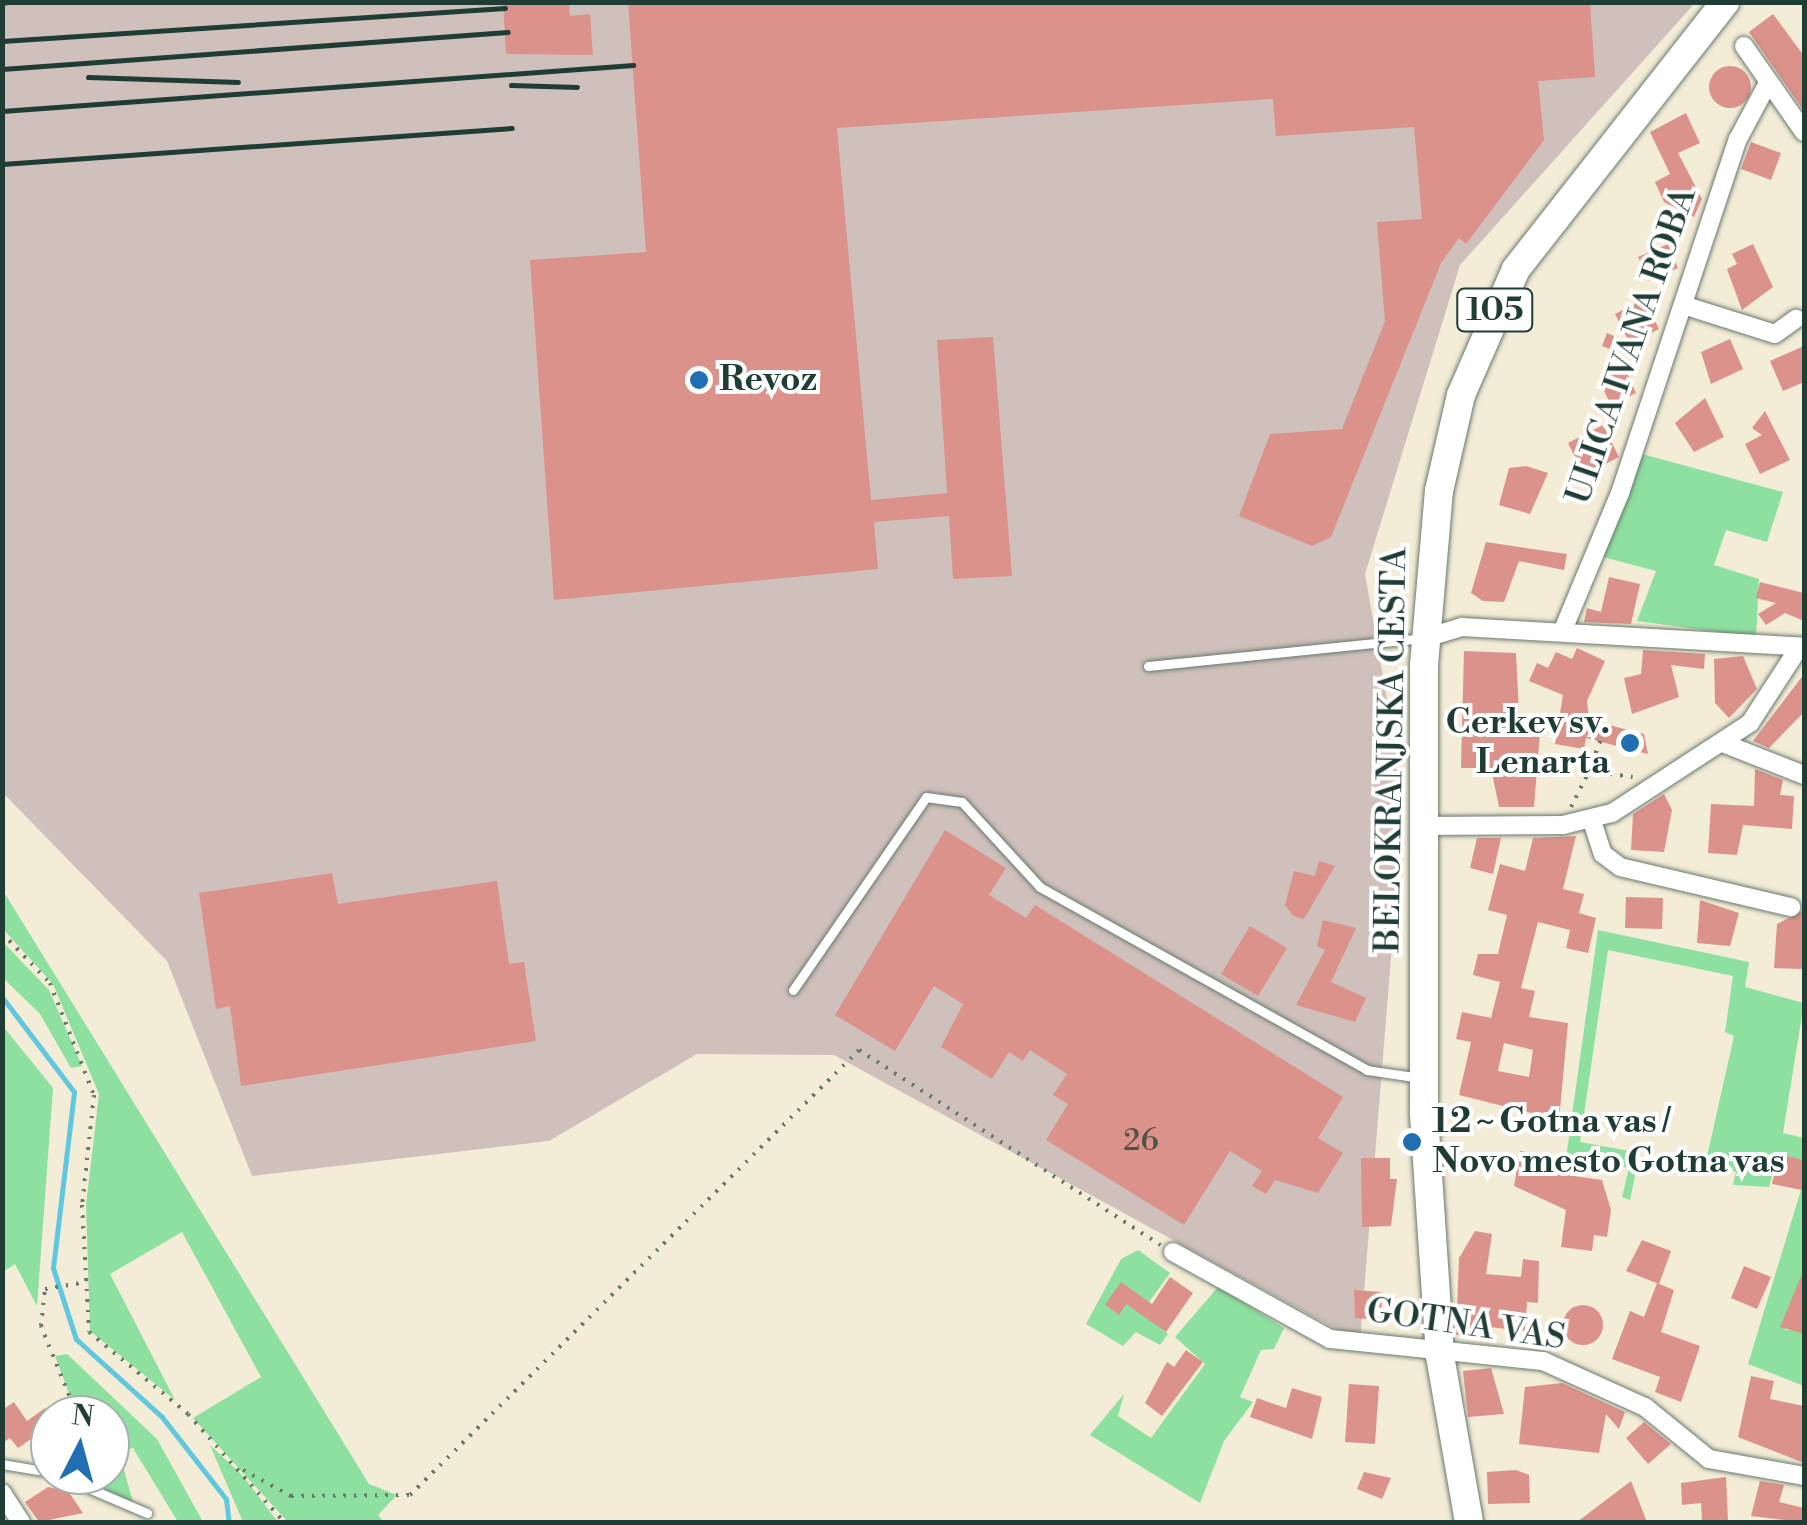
<!DOCTYPE html>
<html>
<head>
<meta charset="utf-8">
<style>
	body { margin:0 }
	#map { position:relative; width:1807px; height:1525px; overflow:hidden; background:#f3ecd7; font-family:"Libre Bodoni",serif }
	div>[style] { position:absolute }
	.industrial>* { inset:0; background:#cfc0bb }
	.green>* { inset:0; background:#8ee0a0 }
	.stream>* { height:5px; margin:-2.5px; padding:0 2.5px; transform-origin:2.5px; border-radius:2.5px; background:#61c7de }
	.building>* { inset:0; background:#db928b }
	.round { border-radius:50% }
	.path>* { height:4px; margin-top:-2px; transform-origin:0; background:repeating-linear-gradient(90deg,#697a6d 0 2.5px,transparent 0 10.5px) }
	.roads { filter:drop-shadow(0 0 2px #697a6d) drop-shadow(0 0 2px #697a6d) }
	.lane>* { height:9px; margin:-4.5px; padding:0 4.5px; transform-origin:4.5px; border-radius:4.5px; background:#fff }
	.street>* { height:18px; margin:-9px; padding:0 9px; transform-origin:9px; border-radius:9px; background:#fff }
	.primary>* { height:28px; margin:-14px; padding:0 14px; transform-origin:14px; border-radius:14px; background:#fff }
	.rail>* { height:5px; margin:-2.5px; padding:0 2.5px; transform-origin:2.5px; border-radius:2.5px; background:#1f3d34 }
	.dots>* { width:28px; height:28px; translate:-50% -50%; box-sizing:border-box; border:5px solid #fff; border-radius:50% }
	span { translate:-50% -50%; white-space:nowrap; text-align:center; line-height:1.15; -webkit-text-stroke:8px #fff; paint-order:stroke }
	.number-label { font-size:30px; color:#4e524a }
	.number-label span { -webkit-text-stroke-width:0 }
	.shield-label span { padding:2px 8px; background:#fff; border:2px solid; border-radius:8px; -webkit-text-stroke-width:0 }
	.shield-label { font-size:32px; color:#1f3d34; font-weight:700 }
	.street-label { font-size:35px; color:#1f3d34 }
	.poi-label { font-size:35px; color:#1f3d34; font-weight:700 }
	.left { translate:0 -50%; text-align:left }
	.right { translate:-100% -50%; text-align:right }
	.frame { position:absolute; inset:0; border:5px solid #1f3d34; pointer-events:none }
	.north { position:absolute; left:30px; top:1395px; width:100px; height:100px; box-sizing:border-box; background:#fff; border:2px solid #a5b1ae; border-radius:50%; rotate:6deg; font-size:28px; font-weight:700; line-height:40px; text-align:center; color:#1f3d34 }
	.north::after { content:''; display:block; margin:auto; width:35px; height:45px; background:#1f6fb2; clip-path:polygon(50% 0,100% 100%,50% 72%,0 100%) }
</style>
</head>
<body>
<div id="map">
	<div class="industrial">
		<i style="clip-path:polygon(2px 3px,1695px 3px,1460px 265px,1365px 574px,1404px 796px,1360px 1342px,834px 1055px,697px 1054px,549px 1141px,252px 1176px,167px 961px,3px 793px)"></i>
	</div>
	<div class="green">
		<i style="clip-path:polygon(1642px 454px,1783px 492px,1767px 542px,1726px 530px,1714px 565px,1759px 579px,1756px 637px,1637px 621px,1656px 571px,1603px 557px)"></i>
		<i style="clip-path:polygon(2px 889px,369px 1484px,397px 1495px,378px 1515px,384px 1522px,288px 1522px,193px 1418px,261px 1377px,182px 1232px,110px 1274px,175px 1400px,90px 1331px,86px 1205px,99px 1094px,53px 984px,3px 929px)"></i>
		<i style="clip-path:polygon(1598px 930px,1749px 962px,1745px 987px,1804px 1003px,1783px 1133px,1804px 1138px,1804px 1160px,1778px 1154px,1769px 1187px,1733px 1185px,1736px 1172px,1706px 1161px,1734px 1036px,1725px 1032px,1733px 976px,1608px 950px,1580px 1142px,1640px 1153px,1630px 1200px,1622px 1197px,1629px 1168px,1566px 1158px)"></i>
		<i style="clip-path:polygon(2px 941px,49px 990px,82px 1066px,71px 1068px,40px 1014px,3px 978px)"></i>
		<i style="clip-path:polygon(2px 1025px,53px 1088px,37px 1306px,15px 1264px,3px 1272px)"></i>
		<i style="clip-path:polygon(1804px 1180px,1804px 1301px,1794px 1299px,1785px 1330px,1804px 1330px,1804px 1386px,1748px 1364px)"></i>
		<i style="clip-path:polygon(1138px 1250px,1170px 1273px,1142px 1312px,1168px 1334px,1160px 1345px,1136px 1332px,1123px 1346px,1086px 1324px,1121px 1259px)"></i>
		<i style="clip-path:polygon(1218px 1287px,1284px 1328px,1274px 1349px,1261px 1350px,1240px 1397px,1253px 1402px,1224px 1441px,1200px 1503px,1090px 1435px,1124px 1394px,1118px 1416px,1151px 1438px,1205px 1364px,1175px 1337px)"></i>
		<i style="clip-path:polygon(67px 1354px,157px 1439px,203px 1522px,178px 1522px,133px 1448px,119px 1452px,133px 1502px,81px 1479px,110px 1475px,110px 1415px,77px 1415px,55px 1356px)"></i>
		<i style="clip-path:polygon(210px 1445px,243px 1476px,278px 1522px,243px 1522px)"></i>
	</div>
	<div class="stream">
		<i style="left:2px;top:997px;width:119px;rotate:52.8deg"></i>
		<i style="left:74px;top:1092px;width:177px;rotate:96.8deg"></i>
		<i style="left:53px;top:1268px;width:75px;rotate:72.1deg"></i>
		<i style="left:76px;top:1339px;width:116px;rotate:42.2deg"></i>
		<i style="left:162px;top:1417px;width:104px;rotate:52deg"></i>
		<i style="left:226px;top:1499px;width:23px;rotate:83deg"></i>
	</div>
	<div class="building">
		<i style="clip-path:polygon(503px 2px,569px 2px,570px 16px,590px 14px,593px 55px,506px 54px)"></i>
		<i style="clip-path:polygon(628px 2px,1590px 2px,1595px 77px,1538px 81px,1544px 140px,1466px 244px,1459px 238px,1441px 263px,1331px 537px,1312px 546px,1239px 516px,1270px 434px,1342px 429px,1385px 321px,1377px 222px,1422px 219px,1414px 127px,1276px 136px,1273px 99px,837px 128px,871px 500px,947px 493px,937px 340px,993px 337px,1012px 576px,953px 579px,949px 516px,874px 522px,878px 569px,554px 600px,530px 260px,646px 252px)"></i>
		<i style="clip-path:polygon(1773px 14px,1804px 56px,1804px 111px,1749px 32px)"></i>
		<i class="round" style="left:1709px;top:66px;width:42px;height:42px"></i>
		<i style="clip-path:polygon(1686px 113px,1700px 143px,1678px 153px,1702px 199px,1694px 217px,1664px 202px,1655px 182px,1670px 174px,1650px 132px)"></i>
		<i style="clip-path:polygon(1751px 142px,1781px 153px,1771px 180px,1741px 169px)"></i>
		<i style="clip-path:polygon(1668px 244px,1678px 268px,1649px 281px,1638px 257px)"></i>
		<i style="clip-path:polygon(1753px 244px,1773px 287px,1742px 310px,1727px 269px,1737px 264px,1732px 254px)"></i>
		<i style="clip-path:polygon(1644px 299px,1659px 329px,1615px 351px,1602px 346px,1607px 333px,1629px 342px,1615px 314px)"></i>
		<i style="clip-path:polygon(1730px 339px,1743px 369px,1711px 384px,1701px 352px)"></i>
		<i style="clip-path:polygon(1804px 346px,1804px 382px,1783px 391px,1770px 361px)"></i>
		<i style="clip-path:polygon(1625px 368px,1636px 393px,1611px 405px,1599px 381px)"></i>
		<i style="clip-path:polygon(1705px 398px,1724px 437px,1694px 452px,1675px 423px)"></i>
		<i style="clip-path:polygon(1765px 411px,1790px 460px,1760px 474px,1745px 444px,1762px 435px,1752px 428px)"></i>
		<i style="clip-path:polygon(1603px 425px,1619px 457px,1584px 475px,1568px 443px)"></i>
		<i style="clip-path:polygon(1526px 466px,1548px 473px,1530px 514px,1499px 505px,1509px 468px)"></i>
		<i style="clip-path:polygon(1486px 542px,1567px 554px,1564px 570px,1519px 561px,1504px 602px,1483px 601px,1471px 593px)"></i>
		<i style="clip-path:polygon(1609px 577px,1640px 584px,1631px 624px,1584px 622px,1587px 608px,1601px 612px)"></i>
		<i style="clip-path:polygon(1760px 582px,1804px 593px,1804px 621px,1785px 613px,1766px 625px,1758px 614px,1776px 603px,1756px 598px)"></i>
		<i style="clip-path:polygon(1577px 648px,1605px 661px,1587px 701px,1589px 720px,1644px 734px,1648px 754px,1586px 738px,1584px 749px,1555px 744px,1563px 695px,1529px 681px,1537px 663px,1548px 668px,1556px 652px,1572px 659px)"></i>
		<i style="clip-path:polygon(1643px 650px,1705px 654px,1704px 669px,1671px 665px,1679px 697px,1632px 714px,1624px 678px,1641px 674px)"></i>
		<i style="clip-path:polygon(1464px 651px,1516px 653px,1520px 732px,1540px 732px,1534px 807px,1499px 807px,1491px 768px,1461px 768px)"></i>
		<i style="clip-path:polygon(1743px 656px,1757px 689px,1729px 718px,1715px 703px,1714px 659px)"></i>
		<i style="clip-path:polygon(1804px 674px,1804px 712px,1769px 748px,1753px 741px)"></i>
		<i style="clip-path:polygon(1755px 769px,1783px 780px,1780px 795px,1794px 796px,1792px 829px,1743px 825px,1737px 855px,1708px 853px,1711px 804px,1754px 806px)"></i>
		<i style="clip-path:polygon(1664px 794px,1672px 810px,1664px 852px,1631px 850px,1633px 814px)"></i>
		<i style="clip-path:polygon(945px 830px,1006px 868px,989px 895px,1026px 918px,1035px 905px,1343px 1097px,1318px 1138px,1343px 1153px,1318px 1193px,1275px 1180px,1266px 1194px,1252px 1186px,1262px 1171px,1230px 1151px,1184px 1225px,1046px 1140px,1068px 1104px,1053px 1095px,1067px 1074px,1030px 1050px,1023px 1061px,1009px 1052px,992px 1079px,941px 1047px,963px 1004px,934px 986px,895px 1051px,835px 1015px)"></i>
		<i style="clip-path:polygon(evenodd,1576px 836px,1563px 889px,1584px 894px,1579px 913px,1596px 918px,1588px 953px,1566px 948px,1570px 930px,1538px 922px,1521px 988px,1535px 991px,1529px 1017px,1568px 1023px,1559px 1120px,1459px 1095px,1471px 1042px,1456px 1039px,1462px 1012px,1491px 1018px,1500px 982px,1473px 975px,1478px 954px,1498px 954px,1507px 915px,1488px 910px,1500px 864px,1525px 871px,1533px 838px,1576px 836px,1504px 1043px,1533px 1050px,1529px 1077px,1498px 1071px,1504px 1043px)"></i>
		<i style="clip-path:polygon(1477px 838px,1501px 838px,1493px 874px,1470px 868px)"></i>
		<i style="clip-path:polygon(1319px 861px,1335px 866px,1304px 919px,1293px 916px,1285px 905px,1294px 871px,1315px 876px)"></i>
		<i style="clip-path:polygon(332px 873px,338px 904px,497px 881px,509px 964px,524px 962px,536px 1041px,241px 1086px,230px 1006px,216px 1009px,199px 893px)"></i>
		<i style="clip-path:polygon(1626px 897px,1663px 898px,1662px 929px,1625px 928px)"></i>
		<i style="clip-path:polygon(1700px 900px,1739px 913px,1730px 946px,1697px 943px)"></i>
		<i style="clip-path:polygon(1804px 910px,1804px 969px,1774px 968px,1777px 924px)"></i>
		<i style="clip-path:polygon(1323px 920px,1356px 928px,1331px 982px,1366px 998px,1355px 1022px,1296px 1005px,1325px 950px,1317px 946px)"></i>
		<i style="clip-path:polygon(1250px 926px,1287px 948px,1258px 996px,1221px 974px)"></i>
		<i style="clip-path:polygon(1520px 1151px,1543px 1155px,1546px 1172px,1602px 1180px,1611px 1210px,1607px 1237px,1594px 1235px,1592px 1251px,1561px 1247px,1566px 1210px,1514px 1186px)"></i>
		<i style="clip-path:polygon(1779px 1154px,1804px 1160px,1802px 1190px,1772px 1184px)"></i>
		<i style="clip-path:polygon(1361px 1158px,1390px 1158px,1390px 1179px,1397px 1179px,1391px 1226px,1362px 1227px)"></i>
		<i style="clip-path:polygon(1475px 1231px,1492px 1234px,1486px 1274px,1521px 1277px,1523px 1259px,1539px 1261px,1538px 1303px,1527px 1302px,1525px 1331px,1480px 1326px,1480px 1336px,1456px 1335px,1459px 1258px)"></i>
		<i style="clip-path:polygon(1642px 1240px,1671px 1251px,1659px 1284px,1626px 1271px)"></i>
		<i style="clip-path:polygon(1744px 1266px,1771px 1277px,1757px 1309px,1731px 1298px)"></i>
		<i style="clip-path:polygon(1801px 1276px,1804px 1277px,1804px 1334px,1780px 1327px)"></i>
		<i style="clip-path:polygon(1170px 1277px,1193px 1293px,1166px 1332px,1126px 1304px,1119px 1315px,1105px 1305px,1121px 1282px,1152px 1304px)"></i>
		<i style="clip-path:polygon(1657px 1283px,1674px 1290px,1661px 1332px,1700px 1346px,1681px 1402px,1655px 1392px,1660px 1377px,1612px 1359px,1630px 1311px,1644px 1317px)"></i>
		<i style="clip-path:polygon(1354px 1290px,1382px 1292px,1381px 1320px,1355px 1318px)"></i>
		<i class="round" style="left:1563px;top:1305px;width:40px;height:40px"></i>
		<i style="clip-path:polygon(1186px 1350px,1203px 1362px,1162px 1416px,1145px 1403px,1167px 1362px,1174px 1367px)"></i>
		<i style="clip-path:polygon(1491px 1368px,1504px 1414px,1468px 1417px,1463px 1371px)"></i>
		<i style="clip-path:polygon(1751px 1376px,1774px 1381px,1770px 1399px,1804px 1406px,1804px 1463px,1738px 1437px)"></i>
		<i style="clip-path:polygon(1562px 1383px,1625px 1412px,1619px 1429px,1606px 1414px,1599px 1453px,1519px 1444px,1525px 1387px)"></i>
		<i style="clip-path:polygon(1349px 1384px,1379px 1386px,1375px 1444px,1345px 1442px)"></i>
		<i style="clip-path:polygon(1292px 1388px,1322px 1397px,1312px 1439px,1250px 1417px,1257px 1398px,1286px 1408px)"></i>
		<i style="clip-path:polygon(14px 1402px,27px 1421px,45px 1408px,50px 1416px,50px 1426px,18px 1448px,10px 1438px,2px 1443px,2px 1410px)"></i>
		<i style="clip-path:polygon(1644px 1422px,1671px 1444px,1648px 1464px,1626px 1438px)"></i>
		<i style="clip-path:polygon(1516px 1470px,1529px 1475px,1530px 1503px,1488px 1504px,1487px 1472px)"></i>
		<i style="clip-path:polygon(1364px 1472px,1391px 1478px,1382px 1499px,1357px 1489px)"></i>
		<i style="clip-path:polygon(1726px 1477px,1728px 1520px,1702px 1521px,1701px 1503px,1682px 1505px,1681px 1483px)"></i>
		<i style="clip-path:polygon(1631px 1481px,1647px 1522px,1577px 1522px)"></i>
		<i style="clip-path:polygon(1760px 1481px,1784px 1485px,1779px 1502px,1804px 1508px,1802px 1522px,1751px 1516px)"></i>
		<i style="clip-path:polygon(48px 1487px,68px 1491px,83px 1513px,39px 1522px,25px 1502px)"></i>
	</div>
	<div class="path">
		<i style="left:1604px;top:731px;width:43px;rotate:110.6deg"></i>
		<i style="left:1589px;top:771px;width:44px;rotate:7.8deg"></i>
		<i style="left:1571px;top:807px;width:40px;rotate:-63.4deg"></i>
		<i style="left:2px;top:933px;width:69px;rotate:46.2deg"></i>
		<i style="left:50px;top:983px;width:120px;rotate:68.6deg"></i>
		<i style="left:94px;top:1095px;width:111px;rotate:96.2deg"></i>
		<i style="left:82px;top:1205px;width:127px;rotate:86.8deg"></i>
		<i style="left:89px;top:1332px;width:129px;rotate:39.6deg"></i>
		<i style="left:188px;top:1414px;width:144px;rotate:48.4deg"></i>
		<i style="left:77px;top:1415px;width:96px;rotate:-112deg"></i>
		<i style="left:41px;top:1326px;width:37px;rotate:-84deg"></i>
		<i style="left:45px;top:1289px;width:42px;rotate:-9.7deg"></i>
		<i style="left:243px;top:1470px;width:55px;rotate:28.4deg"></i>
		<i style="left:291px;top:1496px;width:119px;rotate:-0.5deg"></i>
		<i style="left:410px;top:1495px;width:632px;rotate:-44.74deg"></i>
		<i style="left:859px;top:1050px;width:359px;rotate:32.9deg"></i>
	</div>
	<div class="roads">
		<div class="lane">
			<i style="left:1148px;top:666px;width:276px;rotate:-5.8deg"></i>
			<i style="left:793px;top:990px;width:234px;rotate:-55.4deg"></i>
			<i style="left:926px;top:797px;width:36px;rotate:8deg"></i>
			<i style="left:962px;top:802px;width:115px;rotate:47.5deg"></i>
			<i style="left:1040px;top:887px;width:375px;rotate:29.2deg"></i>
			<i style="left:1367px;top:1070px;width:55px;rotate:8.4deg"></i>
			<i style="left:2px;top:1464px;width:49px;rotate:9.5deg"></i>
			<i style="left:58px;top:1475px;width:97px;rotate:23.1deg"></i>
		</div>
		<div class="street">
			<i style="left:1744px;top:46px;width:105px;rotate:55.1deg"></i>
			<i style="left:1683px;top:305px;width:96px;rotate:17.5deg"></i>
			<i style="left:1775px;top:334px;width:26px;rotate:-36deg"></i>
			<i style="left:1563px;top:630px;width:148px;rotate:-67.4deg"></i>
			<i style="left:1620px;top:493px;width:373px;rotate:-71.6deg"></i>
			<i style="left:1738px;top:139px;width:61px;rotate:-61.8deg"></i>
			<i style="left:1426px;top:638px;width:38px;rotate:-17deg"></i>
			<i style="left:1462px;top:627px;width:343px;rotate:3.3deg"></i>
			<i style="left:1725px;top:744px;width:85px;rotate:21.4deg"></i>
			<i style="left:1592px;top:821px;width:35px;rotate:72deg"></i>
			<i style="left:1603px;top:854px;width:21px;rotate:37deg"></i>
			<i style="left:1620px;top:867px;width:176px;rotate:13.2deg"></i>
			<i style="left:1425px;top:826px;width:138px;rotate:-0.4deg"></i>
			<i style="left:1563px;top:825px;width:50px;rotate:-13.8deg"></i>
			<i style="left:1612px;top:813px;width:165px;rotate:-33.1deg"></i>
			<i style="left:1750px;top:723px;width:88px;rotate:-57deg"></i>
			<i style="left:1173px;top:1252px;width:179px;rotate:29deg"></i>
			<i style="left:1330px;top:1339px;width:214px;rotate:5.9deg"></i>
			<i style="left:1543px;top:1361px;width:112px;rotate:24.3deg"></i>
			<i style="left:1645px;top:1407px;width:82px;rotate:39.1deg"></i>
			<i style="left:1709px;top:1459px;width:97px;rotate:10.1deg"></i>
			<i style="left:2px;top:1493px;width:35px;rotate:57deg"></i>
		</div>
		<div class="primary">
			<i style="left:1469px;top:1522px;width:169px;rotate:-99.9deg"></i>
			<i style="left:1440px;top:1356px;width:245px;rotate:-93.8deg"></i>
			<i style="left:1424px;top:1112px;width:447px;rotate:-90deg"></i>
			<i style="left:1424px;top:665px;width:175px;rotate:-85.1deg"></i>
			<i style="left:1439px;top:491px;width:98px;rotate:-77.1deg"></i>
			<i style="left:1461px;top:395px;width:137px;rotate:-66.4deg"></i>
			<i style="left:1516px;top:269px;width:339px;rotate:-51.9deg"></i>
		</div>
	</div>
	<div class="rail">
		<i style="left:2px;top:3px;width:6px;rotate:-9deg"></i>
		<i style="left:2px;top:41px;width:504px;rotate:-3.75deg"></i>
		<i style="left:2px;top:69px;width:507px;rotate:-4.18deg"></i>
		<i style="left:88px;top:77px;width:150px;rotate:1.9deg"></i>
		<i style="left:511px;top:85px;width:66px;rotate:1.7deg"></i>
		<i style="left:2px;top:111px;width:633px;rotate:-4.17deg"></i>
		<i style="left:2px;top:164px;width:511px;rotate:-4.04deg"></i>
	</div>
	<div class="dots">
		<i style="left:699px;top:380px;background:#1f6fb2"></i>
		<i style="left:1630px;top:743px;background:#1f6fb2"></i>
		<i style="left:1412px;top:1142px;background:#1f6fb2"></i>
	</div>
	<div class="number-label">
		<span style="left:1141px;top:1141px">26</span>
	</div>
	<div class="shield-label">
		<span style="left:1495px;top:310px">105</span>
	</div>
	<div class="street-label">
		<span style="left:1632px;top:346px;rotate:-71deg">ULICA IVANA ROBA</span>
		<span style="left:1392px;top:750px;rotate:-89deg">BELOKRANJSKA CESTA</span>
		<span style="left:1466px;top:1325px;rotate:8deg">GOTNA VAS</span>
	</div>
	<div class="poi-label">
		<span class="left" style="left:719px;top:380px">Revoz</span>
		<span class="right" style="left:1610px;top:743px">Cerkev sv.<br>Lenarta</span>
		<span class="left" style="left:1432px;top:1142px">12 ~ Gotna vas /<br>Novo mesto Gotna vas</span>
	</div>
	<div class="frame"></div>
	<div class="north">N</div>
</div>
</body>
</html>
